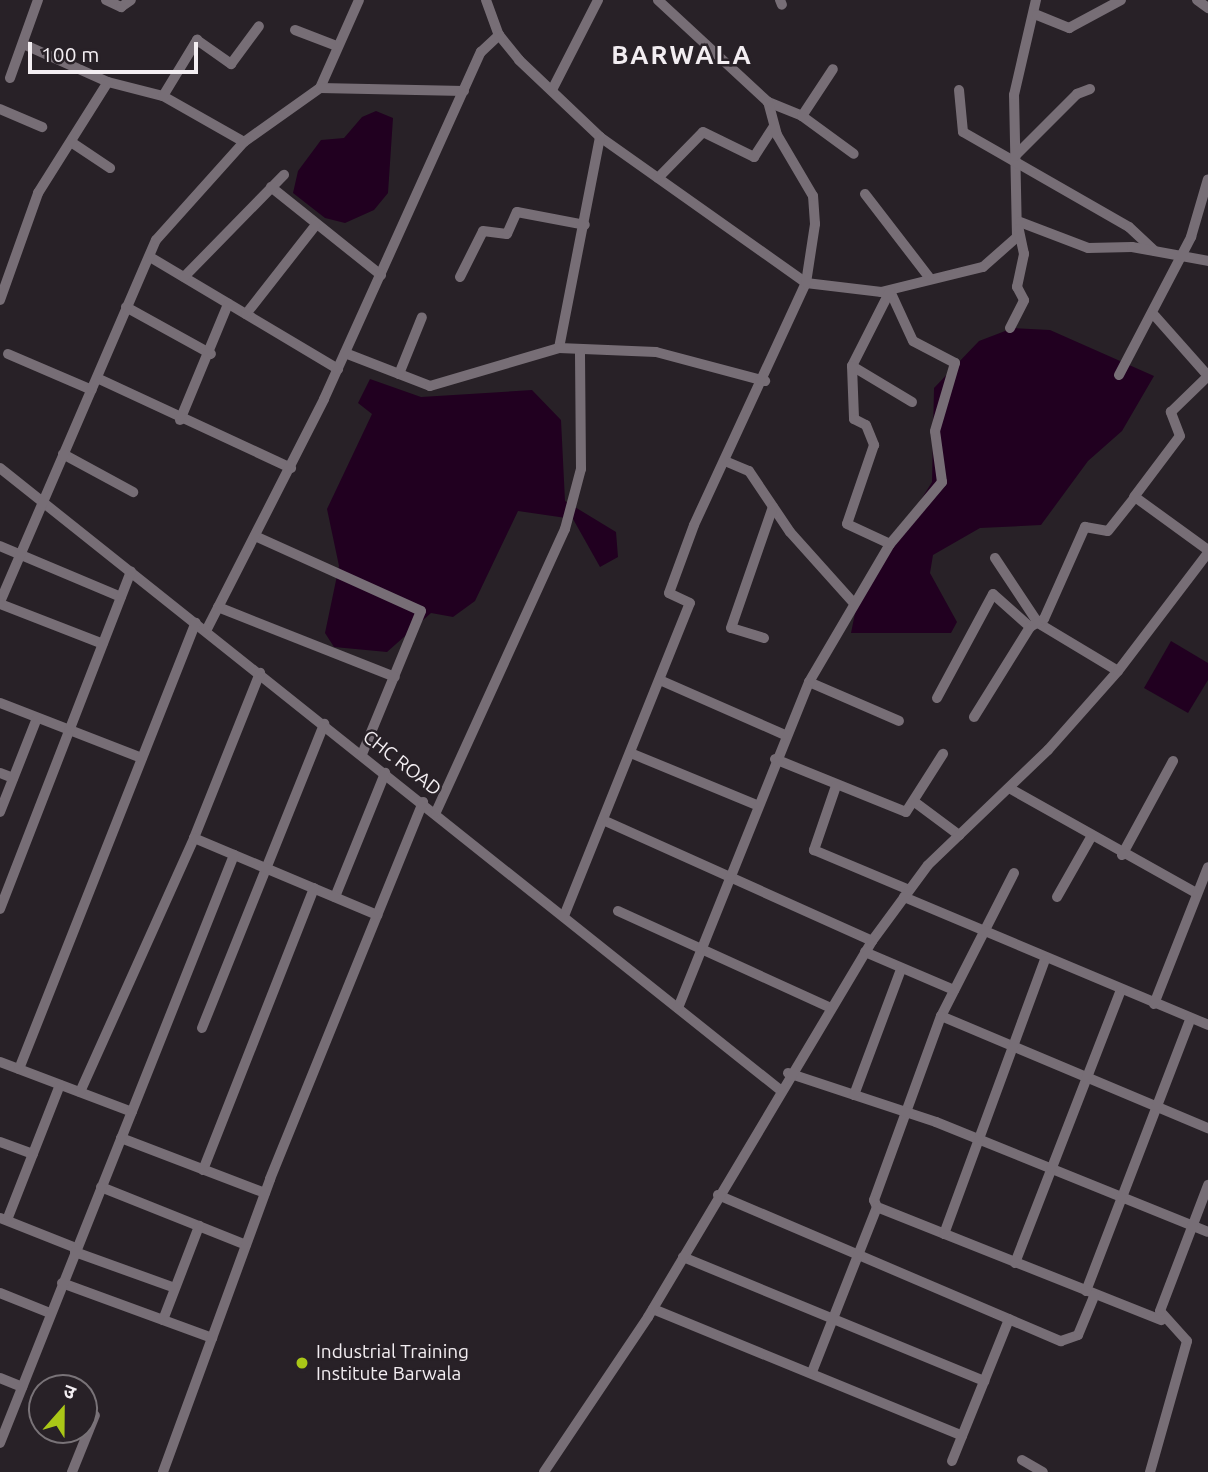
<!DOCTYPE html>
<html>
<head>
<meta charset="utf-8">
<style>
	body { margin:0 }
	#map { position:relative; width:1208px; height:1472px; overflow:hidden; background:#282127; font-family:Ubuntu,"Noto Sans Devanagari",sans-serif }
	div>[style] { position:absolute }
	.water>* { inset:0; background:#210020 }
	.street>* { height:10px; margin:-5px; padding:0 5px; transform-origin:5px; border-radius:5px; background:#776e76 }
	.dots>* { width:19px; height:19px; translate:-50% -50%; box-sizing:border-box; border:4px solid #282127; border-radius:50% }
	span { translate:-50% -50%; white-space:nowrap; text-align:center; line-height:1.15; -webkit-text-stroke:5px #282127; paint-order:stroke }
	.street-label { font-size:19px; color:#f3eef2 }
	.poi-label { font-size:19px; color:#f3eef2 }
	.left { translate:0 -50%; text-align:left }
	.district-label { font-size:26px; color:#f3eef2; font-weight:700; letter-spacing:2px }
	.north { position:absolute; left:28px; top:1374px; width:70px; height:70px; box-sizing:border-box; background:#282127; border:2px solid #797378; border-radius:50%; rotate:21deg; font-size:19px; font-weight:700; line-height:28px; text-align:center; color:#f3eef2 }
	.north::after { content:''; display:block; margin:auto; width:24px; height:32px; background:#aac717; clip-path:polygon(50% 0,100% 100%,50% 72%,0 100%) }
	.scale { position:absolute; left:28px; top:42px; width:170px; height:32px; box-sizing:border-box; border:4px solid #f3eef2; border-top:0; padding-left:9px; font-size:21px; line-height:24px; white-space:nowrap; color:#f3eef2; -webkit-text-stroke:5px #282127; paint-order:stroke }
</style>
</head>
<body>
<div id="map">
	<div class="water">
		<i style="clip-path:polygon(376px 111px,393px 118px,388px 193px,374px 210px,345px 223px,325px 218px,293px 193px,298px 171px,321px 140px,344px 138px,362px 117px)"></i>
		<i style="clip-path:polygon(1013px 328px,1050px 330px,1154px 376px,1122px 431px,1088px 461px,1041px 525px,980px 528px,933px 555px,930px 573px,957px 622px,951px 633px,851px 633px,857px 603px,932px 482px,934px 388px,979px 341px)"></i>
		<i style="clip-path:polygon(370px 379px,421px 397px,532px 390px,561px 420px,565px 501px,616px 532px,618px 557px,600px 567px,573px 519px,518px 511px,475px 601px,453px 617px,431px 613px,387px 652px,334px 647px,325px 633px,339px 566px,327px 509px,372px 414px,358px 403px)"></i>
		<i style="clip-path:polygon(1171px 641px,1208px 663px,1208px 680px,1188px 713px,1144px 688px)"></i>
	</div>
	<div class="street">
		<i style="left:106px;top:0;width:17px;rotate:25deg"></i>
		<i style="left:121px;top:7px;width:12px;rotate:-35deg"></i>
		<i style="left:486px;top:0;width:37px;rotate:70deg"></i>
		<i style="left:499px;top:35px;width:32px;rotate:51deg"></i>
		<i style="left:519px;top:60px;width:112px;rotate:43.5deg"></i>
		<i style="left:600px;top:137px;width:252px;rotate:35.3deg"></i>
		<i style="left:806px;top:283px;width:76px;rotate:6.8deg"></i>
		<i style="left:881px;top:292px;width:105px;rotate:-13.8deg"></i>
		<i style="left:983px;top:267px;width:45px;rotate:-41.4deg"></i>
		<i style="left:1017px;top:237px;width:142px;rotate:-91.2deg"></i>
		<i style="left:1014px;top:95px;width:98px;rotate:-77deg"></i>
		<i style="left:780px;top:0;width:5px;rotate:68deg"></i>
		<i style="left:1197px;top:0;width:14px;rotate:36deg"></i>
		<i style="left:1037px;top:15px;width:35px;rotate:22deg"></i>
		<i style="left:1069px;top:28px;width:59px;rotate:-28.3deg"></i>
		<i style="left:295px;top:30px;width:45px;rotate:20.9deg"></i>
		<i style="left:23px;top:44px;width:93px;rotate:24.1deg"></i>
		<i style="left:108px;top:82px;width:57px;rotate:14.3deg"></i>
		<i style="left:163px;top:96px;width:93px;rotate:29.6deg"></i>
		<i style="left:10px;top:78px;width:83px;rotate:-70.3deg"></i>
		<i style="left:320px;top:88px;width:96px;rotate:-66.1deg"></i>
		<i style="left:552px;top:90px;width:101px;rotate:-62.9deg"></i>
		<i style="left:959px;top:90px;width:42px;rotate:84.6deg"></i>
		<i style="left:963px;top:132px;width:191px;rotate:29.8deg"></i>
		<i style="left:1129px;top:227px;width:35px;rotate:43deg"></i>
		<i style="left:163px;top:96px;width:66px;rotate:-58.7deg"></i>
		<i style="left:197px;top:40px;width:42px;rotate:35.2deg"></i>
		<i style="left:231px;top:64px;width:47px;rotate:-53.6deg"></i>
		<i style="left:768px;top:102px;width:37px;rotate:22deg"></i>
		<i style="left:802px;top:116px;width:64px;rotate:36.2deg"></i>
		<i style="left:0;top:109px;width:46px;rotate:23.2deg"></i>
		<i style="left:802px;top:116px;width:56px;rotate:-56.6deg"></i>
		<i style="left:71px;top:142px;width:47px;rotate:33.7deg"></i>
		<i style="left:1015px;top:156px;width:88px;rotate:-45deg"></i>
		<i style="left:1077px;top:94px;width:14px;rotate:-21deg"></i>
		<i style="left:658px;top:178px;width:64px;rotate:-45.6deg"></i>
		<i style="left:703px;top:132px;width:57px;rotate:26.1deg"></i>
		<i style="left:754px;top:157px;width:37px;rotate:-57deg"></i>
		<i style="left:271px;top:187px;width:141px;rotate:38.7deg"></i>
		<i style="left:865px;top:194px;width:105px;rotate:52.4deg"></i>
		<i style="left:1020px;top:222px;width:73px;rotate:20.9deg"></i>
		<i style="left:1088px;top:248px;width:44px;rotate:-1.3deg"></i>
		<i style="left:1132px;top:247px;width:77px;rotate:10.4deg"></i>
		<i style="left:150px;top:257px;width:219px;rotate:30.8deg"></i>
		<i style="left:184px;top:277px;width:143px;rotate:-45.6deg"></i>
		<i style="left:460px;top:277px;width:51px;rotate:-63.4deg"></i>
		<i style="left:483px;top:231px;width:24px;rotate:7deg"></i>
		<i style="left:507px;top:234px;width:24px;rotate:-66deg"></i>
		<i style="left:517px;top:212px;width:69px;rotate:10.8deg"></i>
		<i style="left:0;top:300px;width:114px;rotate:-70.4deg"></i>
		<i style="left:38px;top:193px;width:131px;rotate:-57.8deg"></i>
		<i style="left:126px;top:307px;width:97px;rotate:28.9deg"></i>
		<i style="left:246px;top:314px;width:112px;rotate:-51.9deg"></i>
		<i style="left:1155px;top:316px;width:80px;rotate:48.5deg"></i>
		<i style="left:1010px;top:328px;width:31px;rotate:-63deg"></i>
		<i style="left:1024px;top:300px;width:15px;rotate:-118deg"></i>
		<i style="left:1017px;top:287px;width:34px;rotate:-78deg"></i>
		<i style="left:1024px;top:254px;width:25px;rotate:-102deg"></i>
		<i style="left:559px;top:348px;width:215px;rotate:-79deg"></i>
		<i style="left:345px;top:353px;width:91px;rotate:21.2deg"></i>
		<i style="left:430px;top:386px;width:134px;rotate:-16.4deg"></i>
		<i style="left:559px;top:348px;width:97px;rotate:2.4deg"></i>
		<i style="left:656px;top:352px;width:113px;rotate:14.9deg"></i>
		<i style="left:8px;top:354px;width:91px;rotate:23.2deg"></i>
		<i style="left:852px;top:366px;width:70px;rotate:31deg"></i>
		<i style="left:399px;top:374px;width:61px;rotate:-68deg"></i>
		<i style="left:1119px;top:375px;width:156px;rotate:-62.4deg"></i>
		<i style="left:1191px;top:237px;width:60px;rotate:-73.7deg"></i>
		<i style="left:97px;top:378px;width:214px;rotate:24.9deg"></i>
		<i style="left:180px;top:420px;width:126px;rotate:-67.5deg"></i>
		<i style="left:63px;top:454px;width:80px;rotate:28.5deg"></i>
		<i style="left:725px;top:461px;width:26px;rotate:23deg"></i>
		<i style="left:749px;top:471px;width:73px;rotate:56.1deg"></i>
		<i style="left:790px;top:532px;width:93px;rotate:48.1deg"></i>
		<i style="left:0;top:468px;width:996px;rotate:38.56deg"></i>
		<i style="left:1134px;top:497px;width:76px;rotate:-53deg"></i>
		<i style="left:1180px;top:436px;width:26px;rotate:-111deg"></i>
		<i style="left:1171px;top:412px;width:52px;rotate:-44.2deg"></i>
		<i style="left:255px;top:536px;width:182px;rotate:24.3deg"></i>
		<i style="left:421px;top:611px;width:155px;rotate:112.4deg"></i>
		<i style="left:0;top:546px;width:131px;rotate:22.9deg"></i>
		<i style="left:995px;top:558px;width:78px;rotate:56.5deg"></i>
		<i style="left:1038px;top:623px;width:93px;rotate:31deg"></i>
		<i style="left:0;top:602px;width:394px;rotate:-66.7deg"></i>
		<i style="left:156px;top:240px;width:132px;rotate:-48.1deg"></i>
		<i style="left:244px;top:142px;width:93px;rotate:-35.4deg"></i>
		<i style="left:320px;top:88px;width:144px;rotate:1.2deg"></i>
		<i style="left:0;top:604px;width:110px;rotate:21.2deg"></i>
		<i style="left:218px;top:607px;width:190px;rotate:21.6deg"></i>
		<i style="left:206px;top:631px;width:260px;rotate:-63deg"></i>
		<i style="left:324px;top:399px;width:381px;rotate:-65.7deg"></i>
		<i style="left:481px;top:52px;width:25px;rotate:-43deg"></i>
		<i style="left:764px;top:638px;width:34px;rotate:-163deg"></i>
		<i style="left:731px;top:628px;width:128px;rotate:-70.9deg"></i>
		<i style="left:662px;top:681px;width:134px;rotate:23.7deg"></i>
		<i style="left:809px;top:682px;width:98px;rotate:23.4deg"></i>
		<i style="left:937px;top:698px;width:118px;rotate:-61.7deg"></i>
		<i style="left:993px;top:594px;width:50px;rotate:41.7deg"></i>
		<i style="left:0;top:703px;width:152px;rotate:21.2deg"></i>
		<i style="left:974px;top:717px;width:106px;rotate:-58.1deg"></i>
		<i style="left:1030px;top:627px;width:16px;rotate:-30deg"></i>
		<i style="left:1044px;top:619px;width:101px;rotate:-66deg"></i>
		<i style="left:1085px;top:527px;width:23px;rotate:10deg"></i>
		<i style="left:1108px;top:531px;width:43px;rotate:-51.5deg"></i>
		<i style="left:1135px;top:497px;width:90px;rotate:36deg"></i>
		<i style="left:633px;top:754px;width:134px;rotate:22.4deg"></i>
		<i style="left:775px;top:759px;width:141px;rotate:22deg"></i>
		<i style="left:906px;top:812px;width:69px;rotate:-57.5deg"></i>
		<i style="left:0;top:773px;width:14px;rotate:21deg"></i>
		<i style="left:836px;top:786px;width:68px;rotate:109deg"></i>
		<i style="left:814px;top:850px;width:103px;rotate:22.8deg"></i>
		<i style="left:1009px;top:788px;width:214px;rotate:29.3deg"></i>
		<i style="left:916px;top:803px;width:54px;rotate:36.7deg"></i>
		<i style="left:0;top:812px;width:101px;rotate:-68.5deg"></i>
		<i style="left:436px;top:812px;width:311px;rotate:-65.5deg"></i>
		<i style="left:565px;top:529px;width:62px;rotate:-75.1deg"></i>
		<i style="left:581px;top:469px;width:120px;rotate:-90.5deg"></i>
		<i style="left:603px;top:820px;width:295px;rotate:24.2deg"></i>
		<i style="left:194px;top:838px;width:178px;rotate:-68.2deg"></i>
		<i style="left:1122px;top:855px;width:107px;rotate:-61.5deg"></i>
		<i style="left:1014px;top:873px;width:161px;rotate:117deg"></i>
		<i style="left:941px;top:1016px;width:196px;rotate:110deg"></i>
		<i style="left:874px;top:1200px;width:8px;rotate:67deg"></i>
		<i style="left:877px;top:1207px;width:306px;rotate:21.7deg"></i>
		<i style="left:335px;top:897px;width:134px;rotate:-68deg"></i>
		<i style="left:904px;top:897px;width:330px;rotate:22.8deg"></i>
		<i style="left:1057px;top:897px;width:67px;rotate:-60.4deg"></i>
		<i style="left:0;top:909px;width:362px;rotate:-68.8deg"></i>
		<i style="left:618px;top:911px;width:234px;rotate:24.5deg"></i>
		<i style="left:564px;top:916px;width:337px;rotate:-68.1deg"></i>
		<i style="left:690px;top:603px;width:23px;rotate:-155deg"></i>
		<i style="left:669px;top:593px;width:72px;rotate:-69.8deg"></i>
		<i style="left:694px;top:525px;width:267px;rotate:-65.2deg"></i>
		<i style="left:806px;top:283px;width:60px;rotate:-81.3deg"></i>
		<i style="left:815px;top:224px;width:28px;rotate:-94deg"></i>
		<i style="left:813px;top:196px;width:71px;rotate:-120.5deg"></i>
		<i style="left:777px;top:135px;width:34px;rotate:-105deg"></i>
		<i style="left:768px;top:102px;width:150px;rotate:-137.2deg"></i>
		<i style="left:865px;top:952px;width:97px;rotate:23.1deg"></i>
		<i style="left:1154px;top:1004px;width:147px;rotate:-68.5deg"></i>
		<i style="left:678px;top:1008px;width:351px;rotate:-68.1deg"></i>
		<i style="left:809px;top:682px;width:160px;rotate:-59.6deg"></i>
		<i style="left:890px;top:544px;width:81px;rotate:-50deg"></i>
		<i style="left:942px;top:482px;width:51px;rotate:-97.8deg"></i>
		<i style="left:935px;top:431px;width:71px;rotate:-73.6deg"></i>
		<i style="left:955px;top:363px;width:47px;rotate:-152.4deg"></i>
		<i style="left:913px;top:341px;width:55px;rotate:-114.7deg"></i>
		<i style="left:890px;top:291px;width:84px;rotate:116.9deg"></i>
		<i style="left:852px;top:366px;width:53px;rotate:87.8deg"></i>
		<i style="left:854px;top:419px;width:13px;rotate:27deg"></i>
		<i style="left:866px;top:425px;width:22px;rotate:68deg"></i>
		<i style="left:874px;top:445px;width:83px;rotate:108.9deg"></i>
		<i style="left:847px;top:524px;width:47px;rotate:24.9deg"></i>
		<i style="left:941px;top:1016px;width:290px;rotate:22.8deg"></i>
		<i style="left:202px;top:1028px;width:328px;rotate:-68.1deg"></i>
		<i style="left:0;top:1062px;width:141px;rotate:20.7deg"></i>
		<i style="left:19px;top:1069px;width:480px;rotate:-68.4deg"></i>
		<i style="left:788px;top:1073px;width:156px;rotate:18.3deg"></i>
		<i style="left:936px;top:1122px;width:293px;rotate:22deg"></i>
		<i style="left:80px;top:1092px;width:278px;rotate:-65.8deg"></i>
		<i style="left:194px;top:838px;width:199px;rotate:22.8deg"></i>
		<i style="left:854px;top:1095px;width:134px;rotate:-69.5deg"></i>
		<i style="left:121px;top:1138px;width:154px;rotate:20.9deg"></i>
		<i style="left:0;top:1142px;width:35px;rotate:20deg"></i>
		<i style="left:203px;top:1170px;width:303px;rotate:-68.5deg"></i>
		<i style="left:101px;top:1187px;width:156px;rotate:21.8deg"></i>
		<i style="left:718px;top:1195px;width:373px;rotate:23.1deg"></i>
		<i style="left:1061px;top:1341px;width:18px;rotate:-19deg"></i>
		<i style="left:1078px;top:1335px;width:44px;rotate:-67.5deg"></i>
		<i style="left:0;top:1218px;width:82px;rotate:21.5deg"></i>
		<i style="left:7px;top:1220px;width:145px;rotate:-68.6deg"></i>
		<i style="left:944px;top:1234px;width:292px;rotate:-69.8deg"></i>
		<i style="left:75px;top:1252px;width:106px;rotate:19.8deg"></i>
		<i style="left:683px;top:1257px;width:326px;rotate:22.4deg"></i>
		<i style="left:1015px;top:1263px;width:293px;rotate:-68.8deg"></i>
		<i style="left:62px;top:1283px;width:160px;rotate:20.1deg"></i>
		<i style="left:1086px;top:1291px;width:292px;rotate:-69deg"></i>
		<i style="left:0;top:1293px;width:54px;rotate:21.8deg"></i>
		<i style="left:653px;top:1309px;width:334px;rotate:22.3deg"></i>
		<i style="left:163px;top:1320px;width:101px;rotate:-69deg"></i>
		<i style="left:812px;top:1372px;width:177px;rotate:-68.5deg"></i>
		<i style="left:0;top:1378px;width:24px;rotate:22deg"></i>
		<i style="left:0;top:1443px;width:633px;rotate:-68.3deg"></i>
		<i style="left:1022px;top:1460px;width:24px;rotate:30deg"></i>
		<i style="left:952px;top:1461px;width:153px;rotate:-68.1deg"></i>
		<i style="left:72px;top:1472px;width:61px;rotate:-68deg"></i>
		<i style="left:163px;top:1472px;width:312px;rotate:-69.9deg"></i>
		<i style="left:270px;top:1179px;width:407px;rotate:-67.9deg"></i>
		<i style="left:544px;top:1472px;width:187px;rotate:-56.1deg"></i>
		<i style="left:648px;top:1317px;width:438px;rotate:-59.2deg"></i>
		<i style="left:872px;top:941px;width:94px;rotate:-53.6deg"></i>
		<i style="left:928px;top:865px;width:166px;rotate:-43.8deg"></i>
		<i style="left:1048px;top:750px;width:106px;rotate:-48.5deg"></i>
		<i style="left:1118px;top:671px;width:148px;rotate:-52.7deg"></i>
		<i style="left:1150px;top:1472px;width:136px;rotate:-74.2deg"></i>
		<i style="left:1187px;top:1341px;width:40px;rotate:-132deg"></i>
		<i style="left:1160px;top:1311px;width:135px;rotate:-69.1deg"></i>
	</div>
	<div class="dots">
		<i style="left:302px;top:1363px;background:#aac717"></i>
	</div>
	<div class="street-label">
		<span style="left:402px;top:763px;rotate:38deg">CHC ROAD</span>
	</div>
	<div class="poi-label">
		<span class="left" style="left:316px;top:1363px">Industrial Training<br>Institute Barwala</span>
	</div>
	<div class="district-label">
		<span style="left:682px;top:55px">BARWALA</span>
	</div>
	<div class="north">उ</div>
	<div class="scale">100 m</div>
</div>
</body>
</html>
